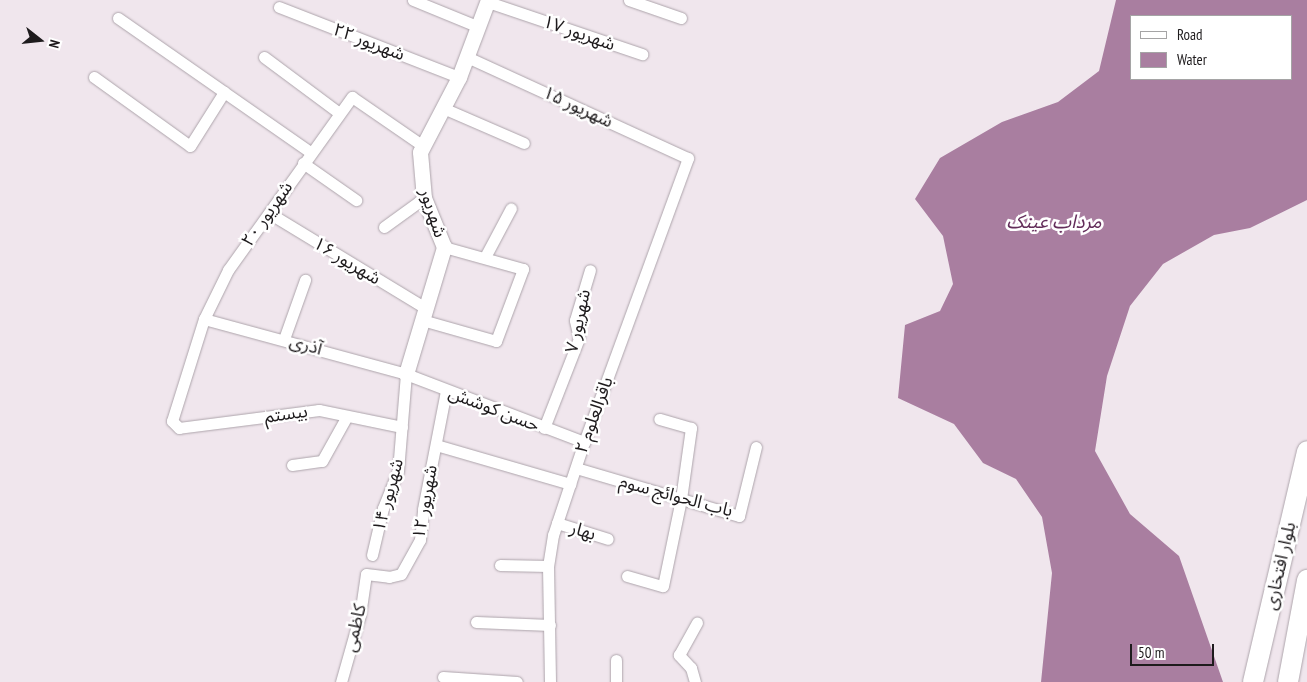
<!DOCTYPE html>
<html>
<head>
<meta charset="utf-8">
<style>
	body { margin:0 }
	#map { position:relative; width:1307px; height:682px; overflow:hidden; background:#f0e6ed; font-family:"PT Sans Narrow","Noto Sans Arabic",sans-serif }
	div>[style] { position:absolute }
	.water>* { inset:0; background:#a97ea0 }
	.roads { filter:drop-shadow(0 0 1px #ada4ab) drop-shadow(0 0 1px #ada4ab) }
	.street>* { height:11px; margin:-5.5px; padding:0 5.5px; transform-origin:5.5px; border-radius:5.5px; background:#fff }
	.secondary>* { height:15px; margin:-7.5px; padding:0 7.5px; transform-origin:7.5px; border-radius:7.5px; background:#fff }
	.highway>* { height:20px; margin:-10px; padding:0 10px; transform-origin:10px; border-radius:10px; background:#fff }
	span { translate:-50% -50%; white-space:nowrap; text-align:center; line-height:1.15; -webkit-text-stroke:5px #fff; paint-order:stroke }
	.street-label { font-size:18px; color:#1e1b1d }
	.water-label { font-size:19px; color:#632d5a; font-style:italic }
	.legend { position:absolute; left:1130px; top:15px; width:162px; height:65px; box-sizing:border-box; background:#fff; border:1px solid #a5a4a5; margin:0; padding:6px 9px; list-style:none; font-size:15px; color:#1e1b1d }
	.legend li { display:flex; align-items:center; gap:10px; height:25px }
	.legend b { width:25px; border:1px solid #a5a4a5 }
	.north { position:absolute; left:15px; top:15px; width:50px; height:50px; -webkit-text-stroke:4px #fff; paint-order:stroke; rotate:106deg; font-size:14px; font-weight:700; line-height:20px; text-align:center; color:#1e1b1d }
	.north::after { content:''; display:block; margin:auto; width:18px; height:22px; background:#1e1b1d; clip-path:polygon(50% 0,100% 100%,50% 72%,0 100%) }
	.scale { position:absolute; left:1130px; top:644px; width:84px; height:22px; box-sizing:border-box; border:2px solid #1e1b1d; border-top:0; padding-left:6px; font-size:15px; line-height:18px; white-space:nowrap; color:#1e1b1d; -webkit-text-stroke:4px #fff; paint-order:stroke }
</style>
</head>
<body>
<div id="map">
	<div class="water">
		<i style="clip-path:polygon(evenodd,1116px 0,1307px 0,1307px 200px,1250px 228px,1214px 235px,1163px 264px,1130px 306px,1107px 376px,1095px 451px,1130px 514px,1179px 556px,1223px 682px,1041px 682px,1052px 573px,1042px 517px,1016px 479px,983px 463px,954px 424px,898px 398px,905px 325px,940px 311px,953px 284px,943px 236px,915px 199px,940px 158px,1002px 122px,1058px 102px,1099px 71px,1116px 0,1131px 16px,1291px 16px,1291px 79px,1131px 79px,1131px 16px)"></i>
	</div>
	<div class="roads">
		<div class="street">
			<i style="left:413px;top:0;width:71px;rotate:22.2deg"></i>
			<i style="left:629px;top:0;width:55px;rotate:19.1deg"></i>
			<i style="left:488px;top:2px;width:163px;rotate:18.7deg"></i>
			<i style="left:279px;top:7px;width:193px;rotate:21.3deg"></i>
			<i style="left:118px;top:18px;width:129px;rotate:34.9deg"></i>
			<i style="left:264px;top:57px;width:94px;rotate:36.7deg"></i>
			<i style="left:467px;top:57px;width:243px;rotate:24.6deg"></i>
			<i style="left:688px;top:158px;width:302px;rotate:110.1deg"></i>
			<i style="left:584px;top:442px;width:98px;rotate:108.4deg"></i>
			<i style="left:553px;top:535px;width:31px;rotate:99deg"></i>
			<i style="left:548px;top:566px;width:116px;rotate:89deg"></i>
			<i style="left:94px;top:77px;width:118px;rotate:35.7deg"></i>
			<i style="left:190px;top:146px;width:64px;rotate:-57.8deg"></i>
			<i style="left:224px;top:92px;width:105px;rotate:34.9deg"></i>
			<i style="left:443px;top:108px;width:88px;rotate:23.4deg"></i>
			<i style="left:303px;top:163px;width:65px;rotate:34.9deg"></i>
			<i style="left:269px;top:213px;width:183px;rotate:31.3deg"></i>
			<i style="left:384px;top:227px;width:49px;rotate:-35.9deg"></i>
			<i style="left:485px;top:257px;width:55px;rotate:-62deg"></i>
			<i style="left:204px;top:319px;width:209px;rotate:15.2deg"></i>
			<i style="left:406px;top:374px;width:191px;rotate:20.9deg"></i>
			<i style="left:422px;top:320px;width:77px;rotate:15.8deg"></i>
			<i style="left:496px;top:341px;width:77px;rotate:-69.4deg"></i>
			<i style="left:523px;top:269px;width:82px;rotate:-164.4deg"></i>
			<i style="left:284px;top:339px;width:63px;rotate:-70.4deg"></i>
			<i style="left:402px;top:427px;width:85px;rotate:-168.4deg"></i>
			<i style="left:319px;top:410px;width:141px;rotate:172.7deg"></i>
			<i style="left:179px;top:428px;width:10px;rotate:-135deg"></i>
			<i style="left:172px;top:421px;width:107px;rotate:-72.6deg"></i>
			<i style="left:204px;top:319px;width:55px;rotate:-63.9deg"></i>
			<i style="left:228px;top:270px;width:213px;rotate:-54.4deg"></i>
			<i style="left:352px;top:97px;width:86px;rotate:34.6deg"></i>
			<i style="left:544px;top:428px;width:97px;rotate:-68.7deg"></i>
			<i style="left:579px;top:338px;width:18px;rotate:-103deg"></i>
			<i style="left:575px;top:320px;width:52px;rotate:-73.3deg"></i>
			<i style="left:436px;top:445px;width:140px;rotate:16.2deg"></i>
			<i style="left:292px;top:465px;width:30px;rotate:-8deg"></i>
			<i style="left:322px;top:461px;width:51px;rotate:-60.9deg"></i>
			<i style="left:576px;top:468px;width:170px;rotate:16.4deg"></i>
			<i style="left:739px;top:516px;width:71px;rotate:-76.2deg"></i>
			<i style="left:557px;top:523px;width:53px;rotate:17.4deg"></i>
			<i style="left:372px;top:555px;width:48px;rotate:-76.8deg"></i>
			<i style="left:383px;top:508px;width:40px;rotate:-68deg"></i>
			<i style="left:398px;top:471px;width:97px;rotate:-85.3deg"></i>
			<i style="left:500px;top:565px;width:48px;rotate:1.2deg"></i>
			<i style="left:627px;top:576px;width:37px;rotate:16deg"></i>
			<i style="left:663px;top:586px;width:89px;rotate:-78.3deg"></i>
			<i style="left:681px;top:499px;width:72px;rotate:-82deg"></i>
			<i style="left:691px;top:428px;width:33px;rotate:-164deg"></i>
			<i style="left:476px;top:622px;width:74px;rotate:2.3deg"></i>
			<i style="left:443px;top:677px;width:74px;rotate:3.9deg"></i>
			<i style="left:341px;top:682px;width:70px;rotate:-74.2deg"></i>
			<i style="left:360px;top:615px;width:41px;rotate:-81.7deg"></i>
			<i style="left:366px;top:574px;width:23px;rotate:7deg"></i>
			<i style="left:389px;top:577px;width:12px;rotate:-14deg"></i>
			<i style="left:401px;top:574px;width:39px;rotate:-61deg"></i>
			<i style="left:420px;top:540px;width:31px;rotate:-84deg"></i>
			<i style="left:423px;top:509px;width:120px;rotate:-79deg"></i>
			<i style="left:616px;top:682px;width:22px;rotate:-90deg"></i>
			<i style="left:695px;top:682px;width:15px;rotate:-106deg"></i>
			<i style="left:691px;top:668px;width:18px;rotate:-133deg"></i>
			<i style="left:679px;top:655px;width:37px;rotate:-61deg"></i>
		</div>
		<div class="secondary">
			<i style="left:406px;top:374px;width:133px;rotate:-73.3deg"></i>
			<i style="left:444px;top:247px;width:53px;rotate:-112.2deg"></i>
			<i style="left:424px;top:198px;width:46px;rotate:-95deg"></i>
			<i style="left:420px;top:152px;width:85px;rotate:-62.5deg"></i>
			<i style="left:459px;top:77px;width:82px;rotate:-69.4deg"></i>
		</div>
		<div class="highway">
			<i style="left:1253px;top:682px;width:237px;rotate:-76.8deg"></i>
			<i style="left:1288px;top:682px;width:104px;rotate:-79.4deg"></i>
		</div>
	</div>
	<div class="street-label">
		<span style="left:579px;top:33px;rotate:19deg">شهریور ۱۷</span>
		<span style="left:369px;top:42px;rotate:21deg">شهریور ۲۲</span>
		<span style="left:578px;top:107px;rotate:25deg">شهریور ۱۵</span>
		<span style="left:433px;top:213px;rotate:72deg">شهریور</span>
		<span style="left:267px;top:214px;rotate:-55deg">شهریور ۲۰</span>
		<span style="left:347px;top:261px;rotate:31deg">شهریور ۱۶</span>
		<span style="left:578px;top:321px;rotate:-78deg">شهریور ۷</span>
		<span style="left:306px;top:345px;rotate:16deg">آذری</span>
		<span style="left:494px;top:409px;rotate:21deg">حسن کوشش</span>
		<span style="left:286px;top:414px;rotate:-8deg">بیستم</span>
		<span style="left:594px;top:415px;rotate:-70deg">باقرالعلوم ۲</span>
		<span style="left:388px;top:495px;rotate:-75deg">شهریور ۱۴</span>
		<span style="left:676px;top:496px;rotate:15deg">باب الحوائج سوم</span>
		<span style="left:425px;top:502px;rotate:-80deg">شهریور ۱۲</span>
		<span style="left:583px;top:531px;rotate:17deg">بهار</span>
		<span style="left:1280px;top:566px;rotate:-77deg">بلوار افتخاری</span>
		<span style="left:355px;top:628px;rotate:-77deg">کاظمی</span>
	</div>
	<div class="water-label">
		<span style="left:1054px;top:222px">مرداب عینک</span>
	</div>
	<ul class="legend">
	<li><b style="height:6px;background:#fff"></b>Road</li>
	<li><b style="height:14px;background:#a97ea0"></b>Water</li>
	</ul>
	<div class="north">N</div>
	<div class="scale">50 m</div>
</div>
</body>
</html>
